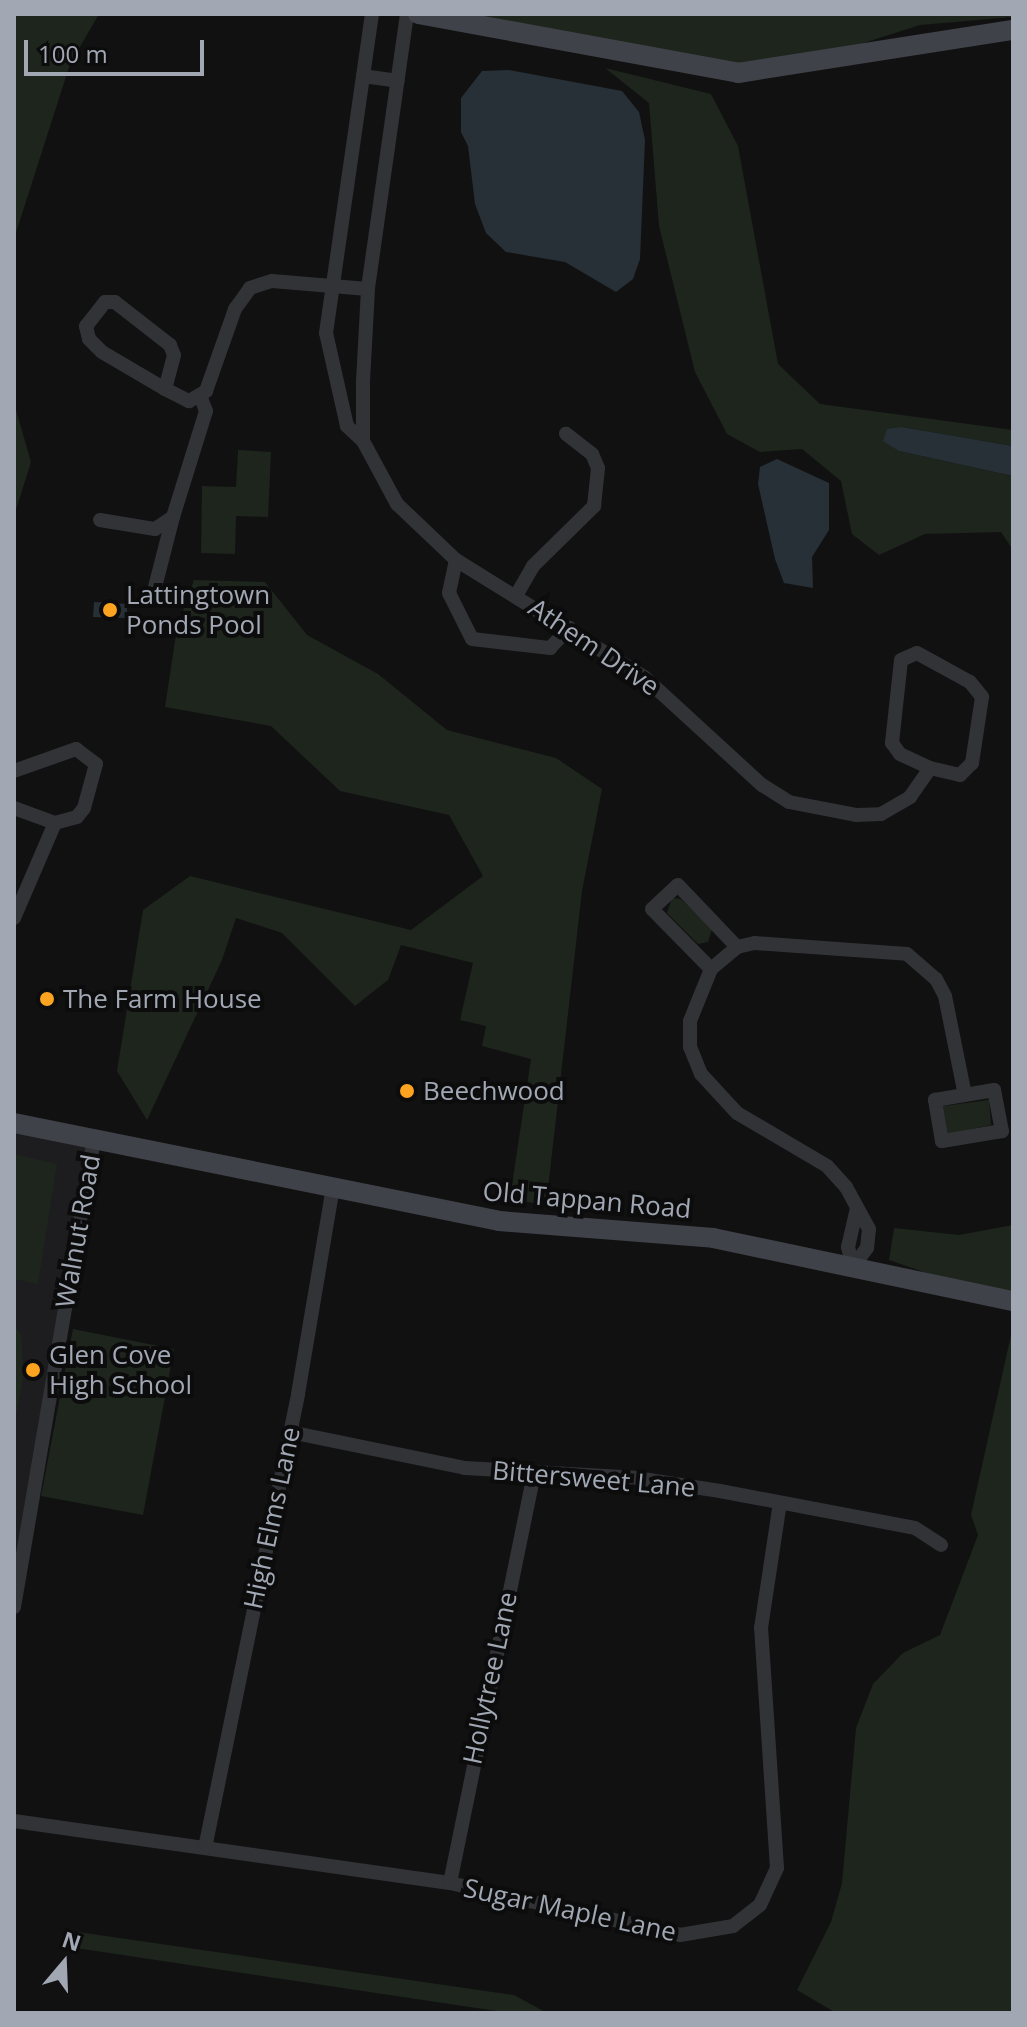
<!DOCTYPE html>
<html>
<head>
<meta charset="utf-8">
<style>
	body { margin:0 }
	#map { position:relative; width:1027px; height:2027px; overflow:hidden; background:#111112; font-family:"Open Sans",sans-serif }
	div>[style] { position:absolute }
	.built>* { inset:0; background:#1d1d1f }
	.green>* { inset:0; background:#1d251d }
	.water>* { inset:0; background:#273036 }
	.stream>* { height:4px; margin:-2px; padding:0 2px; transform-origin:2px; border-radius:2px; background:#273036 }
	.street>* { height:14px; margin:-7px; padding:0 7px; transform-origin:7px; border-radius:7px; background:#313337 }
	.secondary>* { height:20px; margin:-10px; padding:0 10px; transform-origin:10px; border-radius:10px; background:#3f4248 }
	.dots>* { width:22px; height:22px; translate:-50% -50%; box-sizing:border-box; border:4px solid #0c0c0d; border-radius:50% }
	span { translate:-50% -50%; white-space:nowrap; text-align:center; line-height:1.15; -webkit-text-stroke:8px #0c0c0d; paint-order:stroke }
	.poi-label { font-size:26px; color:#a1a8b4 }
	.left { translate:0 -50%; text-align:left }
	.street-label { font-size:26px; color:#a1a8b4 }
	.frame { position:absolute; inset:0; border:16px solid #a1a8b4; pointer-events:none }
	.north { position:absolute; left:24px; top:1923px; width:80px; height:80px; -webkit-text-stroke:6px #0c0c0d; paint-order:stroke; rotate:19deg; font-size:22px; font-weight:700; line-height:32px; text-align:center; color:#a1a8b4 }
	.north::after { content:''; display:block; margin:auto; width:28px; height:36px; background:#a1a8b4; clip-path:polygon(50% 0,100% 100%,50% 72%,0 100%) }
	.scale { position:absolute; left:24px; top:40px; width:180px; height:36px; box-sizing:border-box; border:4px solid #a1a8b4; border-top:0; padding-left:10px; font-size:24px; line-height:28px; white-space:nowrap; color:#a1a8b4; -webkit-text-stroke:6px #0c0c0d; paint-order:stroke }
</style>
</head>
<body>
<div id="map">
	<div class="built">
		<i style="clip-path:polygon(14px 1126px,89px 1143px,14px 1597px)"></i>
	</div>
	<div class="green">
		<i style="clip-path:polygon(14px 14px,99px 14px,70px 64px,14px 239px)"></i>
		<i style="clip-path:polygon(422px 14px,1013px 14px,1013px 17px,920px 25px,782px 69px,748px 72px)"></i>
		<i style="clip-path:polygon(605px 68px,711px 94px,738px 146px,778px 364px,820px 404px,1013px 430px,1013px 446px,902px 427px,899px 451px,1013px 476px,1013px 550px,1001px 532px,925px 534px,879px 555px,852px 534px,841px 481px,802px 449px,760px 452px,727px 434px,695px 372px,659px 226px,649px 103px)"></i>
		<i style="clip-path:polygon(14px 403px,31px 462px,14px 516px)"></i>
		<i style="clip-path:polygon(238px 450px,271px 452px,268px 517px,236px 516px,235px 554px,201px 553px,202px 486px,236px 487px)"></i>
		<i style="clip-path:polygon(194px 580px,265px 582px,307px 635px,378px 674px,447px 730px,556px 758px,602px 789px,582px 891px,546px 1206px,510px 1198px,531px 1059px,482px 1046px,486px 1026px,460px 1020px,473px 963px,401px 945px,388px 980px,355px 1006px,282px 933px,236px 918px,222px 960px,147px 1120px,117px 1071px,143px 910px,190px 876px,411px 930px,483px 876px,449px 815px,340px 791px,271px 726px,165px 707px,177px 628px)"></i>
		<i style="clip-path:polygon(672px 898px,681px 899px,712px 929px,708px 942px,698px 944px,667px 913px)"></i>
		<i style="clip-path:polygon(989px 1100px,991px 1125px,948px 1134px,943px 1106px)"></i>
		<i style="clip-path:polygon(14px 1154px,57px 1164px,38px 1284px,14px 1279px)"></i>
		<i style="clip-path:polygon(1013px 1225px,1013px 1303px,889px 1260px,894px 1228px,959px 1235px)"></i>
		<i style="clip-path:polygon(14px 1325px,21px 1334px,24px 1374px,14px 1426px)"></i>
		<i style="clip-path:polygon(1013px 1326px,1013px 2013px,836px 2013px,797px 1990px,831px 1922px,842px 1883px,856px 1728px,873px 1684px,903px 1653px,940px 1635px,978px 1535px,971px 1515px)"></i>
		<i style="clip-path:polygon(73px 1329px,174px 1349px,143px 1515px,41px 1496px)"></i>
		<i style="clip-path:polygon(78px 1932px,514px 1995px,547px 2013px,510px 2013px,76px 1948px)"></i>
	</div>
	<div class="water">
		<i style="clip-path:polygon(509px 70px,622px 91px,639px 112px,645px 140px,640px 259px,633px 279px,616px 292px,565px 262px,506px 252px,486px 233px,475px 204px,468px 146px,461px 132px,461px 98px,482px 71px)"></i>
		<i style="clip-path:polygon(902px 427px,1013px 446px,1013px 476px,899px 451px,883px 441px,887px 429px)"></i>
		<i style="clip-path:polygon(777px 459px,829px 483px,829px 530px,812px 557px,813px 588px,784px 583px,775px 559px,758px 484px,760px 467px)"></i>
		<i style="clip-path:polygon(94px 602px,127px 604px,127px 618px,93px 617px)"></i>
	</div>
	<div class="stream">
		<i style="left:1012px;top:2013px;width:2px;rotate:-63deg"></i>
	</div>
	<div class="street">
		<i style="left:407px;top:14px;width:278px;rotate:98.1deg"></i>
		<i style="left:368px;top:289px;width:91px;rotate:93.1deg"></i>
		<i style="left:363px;top:380px;width:61px;rotate:90deg"></i>
		<i style="left:363px;top:441px;width:72px;rotate:61.6deg"></i>
		<i style="left:397px;top:504px;width:81px;rotate:43.5deg"></i>
		<i style="left:456px;top:560px;width:221px;rotate:31.9deg"></i>
		<i style="left:644px;top:677px;width:160px;rotate:42.5deg"></i>
		<i style="left:762px;top:785px;width:32px;rotate:32deg"></i>
		<i style="left:789px;top:802px;width:68px;rotate:11deg"></i>
		<i style="left:856px;top:815px;width:25px;rotate:-2deg"></i>
		<i style="left:881px;top:814px;width:34px;rotate:-30deg"></i>
		<i style="left:910px;top:797px;width:35px;rotate:-55deg"></i>
		<i style="left:363px;top:76px;width:35px;rotate:8deg"></i>
		<i style="left:165px;top:389px;width:35px;rotate:-75deg"></i>
		<i style="left:174px;top:355px;width:11px;rotate:-112deg"></i>
		<i style="left:170px;top:345px;width:70px;rotate:-142deg"></i>
		<i style="left:115px;top:302px;width:10px;rotate:180deg"></i>
		<i style="left:105px;top:302px;width:31px;rotate:128deg"></i>
		<i style="left:86px;top:326px;width:13px;rotate:77deg"></i>
		<i style="left:89px;top:339px;width:18px;rotate:45deg"></i>
		<i style="left:102px;top:352px;width:73px;rotate:30.4deg"></i>
		<i style="left:165px;top:389px;width:27px;rotate:27deg"></i>
		<i style="left:189px;top:401px;width:20px;rotate:-30deg"></i>
		<i style="left:206px;top:391px;width:87px;rotate:-70.5deg"></i>
		<i style="left:235px;top:309px;width:26px;rotate:-54deg"></i>
		<i style="left:250px;top:288px;width:23px;rotate:-18deg"></i>
		<i style="left:272px;top:281px;width:96px;rotate:4.8deg"></i>
		<i style="left:363px;top:441px;width:22px;rotate:-137deg"></i>
		<i style="left:347px;top:426px;width:95px;rotate:-102.7deg"></i>
		<i style="left:326px;top:333px;width:322px;rotate:-81.8deg"></i>
		<i style="left:100px;top:520px;width:56px;rotate:9.3deg"></i>
		<i style="left:155px;top:529px;width:22px;rotate:-34deg"></i>
		<i style="left:173px;top:517px;width:111px;rotate:-72.7deg"></i>
		<i style="left:206px;top:411px;width:14px;rotate:-111deg"></i>
		<i style="left:456px;top:560px;width:34px;rotate:102deg"></i>
		<i style="left:449px;top:593px;width:51px;rotate:63.4deg"></i>
		<i style="left:472px;top:639px;width:79px;rotate:6.6deg"></i>
		<i style="left:550px;top:648px;width:28px;rotate:-46deg"></i>
		<i style="left:155px;top:587px;width:72px;rotate:-75.6deg"></i>
		<i style="left:517px;top:594px;width:32px;rotate:-60deg"></i>
		<i style="left:533px;top:566px;width:86px;rotate:-44.5deg"></i>
		<i style="left:594px;top:506px;width:38px;rotate:-84deg"></i>
		<i style="left:598px;top:468px;width:15px;rotate:-113deg"></i>
		<i style="left:592px;top:454px;width:33px;rotate:-142deg"></i>
		<i style="left:917px;top:653px;width:60px;rotate:28.7deg"></i>
		<i style="left:970px;top:682px;width:19px;rotate:51deg"></i>
		<i style="left:982px;top:697px;width:67px;rotate:98.6deg"></i>
		<i style="left:972px;top:763px;width:17px;rotate:135deg"></i>
		<i style="left:960px;top:775px;width:31px;rotate:-167deg"></i>
		<i style="left:930px;top:768px;width:33px;rotate:-155deg"></i>
		<i style="left:900px;top:754px;width:14px;rotate:-126deg"></i>
		<i style="left:892px;top:743px;width:83px;rotate:-83.8deg"></i>
		<i style="left:901px;top:660px;width:17px;rotate:-24deg"></i>
		<i style="left:14px;top:771px;width:66px;rotate:-19.5deg"></i>
		<i style="left:76px;top:749px;width:25px;rotate:37deg"></i>
		<i style="left:96px;top:764px;width:46px;rotate:105.3deg"></i>
		<i style="left:84px;top:808px;width:11px;rotate:128deg"></i>
		<i style="left:77px;top:817px;width:23px;rotate:165deg"></i>
		<i style="left:55px;top:823px;width:44px;rotate:-159.9deg"></i>
		<i style="left:14px;top:918px;width:103px;rotate:-66.7deg"></i>
		<i style="left:711px;top:969px;width:84px;rotate:-134.5deg"></i>
		<i style="left:652px;top:909px;width:35px;rotate:-43deg"></i>
		<i style="left:678px;top:885px;width:86px;rotate:46.4deg"></i>
		<i style="left:994px;top:1090px;width:42px;rotate:79deg"></i>
		<i style="left:1002px;top:1131px;width:61px;rotate:170.5deg"></i>
		<i style="left:942px;top:1141px;width:42px;rotate:-99.7deg"></i>
		<i style="left:935px;top:1100px;width:60px;rotate:-9.6deg"></i>
		<i style="left:853px;top:1267px;width:24px;rotate:-54deg"></i>
		<i style="left:867px;top:1248px;width:19px;rotate:-84deg"></i>
		<i style="left:869px;top:1229px;width:48px;rotate:-118.7deg"></i>
		<i style="left:846px;top:1187px;width:28px;rotate:-132deg"></i>
		<i style="left:827px;top:1166px;width:104px;rotate:-149.5deg"></i>
		<i style="left:737px;top:1113px;width:53px;rotate:-132.7deg"></i>
		<i style="left:701px;top:1074px;width:29px;rotate:-112deg"></i>
		<i style="left:690px;top:1047px;width:26px;rotate:-90deg"></i>
		<i style="left:690px;top:1021px;width:56px;rotate:-68deg"></i>
		<i style="left:711px;top:969px;width:34px;rotate:-40deg"></i>
		<i style="left:737px;top:947px;width:18px;rotate:-13deg"></i>
		<i style="left:755px;top:943px;width:152px;rotate:4.1deg"></i>
		<i style="left:907px;top:954px;width:38px;rotate:41deg"></i>
		<i style="left:936px;top:979px;width:19px;rotate:62deg"></i>
		<i style="left:945px;top:996px;width:101px;rotate:78.6deg"></i>
		<i style="left:853px;top:1267px;width:21px;rotate:-104deg"></i>
		<i style="left:848px;top:1247px;width:39px;rotate:-77deg"></i>
		<i style="left:290px;top:1432px;width:179px;rotate:11.6deg"></i>
		<i style="left:465px;top:1468px;width:171px;rotate:3.3deg"></i>
		<i style="left:636px;top:1478px;width:85px;rotate:8.8deg"></i>
		<i style="left:720px;top:1491px;width:198px;rotate:10.7deg"></i>
		<i style="left:915px;top:1528px;width:31px;rotate:33deg"></i>
		<i style="left:14px;top:1607px;width:476px;rotate:-80.3deg"></i>
		<i style="left:14px;top:1821px;width:440px;rotate:8.1deg"></i>
		<i style="left:450px;top:1883px;width:236px;rotate:12.7deg"></i>
		<i style="left:680px;top:1935px;width:54px;rotate:-9.6deg"></i>
		<i style="left:733px;top:1926px;width:34px;rotate:-38deg"></i>
		<i style="left:760px;top:1905px;width:41px;rotate:-65.3deg"></i>
		<i style="left:777px;top:1868px;width:241px;rotate:-93.8deg"></i>
		<i style="left:761px;top:1628px;width:126px;rotate:-81.4deg"></i>
		<i style="left:205px;top:1848px;width:463px;rotate:-78.4deg"></i>
		<i style="left:298px;top:1394px;width:210px;rotate:-80.4deg"></i>
		<i style="left:450px;top:1883px;width:419px;rotate:-78.4deg"></i>
	</div>
	<div class="secondary">
		<i style="left:418px;top:14px;width:325px;rotate:10.4deg"></i>
		<i style="left:738px;top:73px;width:278px;rotate:-8.9deg"></i>
		<i style="left:14px;top:1123px;width:495px;rotate:11.4deg"></i>
		<i style="left:499px;top:1221px;width:215px;rotate:4.5deg"></i>
		<i style="left:713px;top:1238px;width:307px;rotate:11.9deg"></i>
	</div>
	<div class="dots">
		<i style="left:110px;top:610px;background:#fca41f"></i>
		<i style="left:47px;top:999px;background:#fca41f"></i>
		<i style="left:407px;top:1091px;background:#fca41f"></i>
		<i style="left:33px;top:1370px;background:#fca41f"></i>
	</div>
	<div class="poi-label">
		<span class="left" style="left:126px;top:610px">Lattingtown<br>Ponds Pool</span>
		<span class="left" style="left:63px;top:999px">The Farm House</span>
		<span class="left" style="left:423px;top:1091px">Beechwood</span>
		<span class="left" style="left:49px;top:1370px">Glen Cove<br>High School</span>
	</div>
	<div class="street-label">
		<span style="left:594px;top:647px;rotate:34deg">Athem Drive</span>
		<span style="left:587px;top:1200px;rotate:5deg">Old Tappan Road</span>
		<span style="left:78px;top:1231px;rotate:-80deg">Walnut Road</span>
		<span style="left:594px;top:1479px;rotate:5deg">Bittersweet Lane</span>
		<span style="left:272px;top:1518px;rotate:-78deg">High Elms Lane</span>
		<span style="left:490px;top:1678px;rotate:-78deg">Hollytree Lane</span>
		<span style="left:570px;top:1910px;rotate:12deg">Sugar Maple Lane</span>
	</div>
	<div class="frame"></div>
	<div class="north">N</div>
	<div class="scale">100 m</div>
</div>
</body>
</html>
